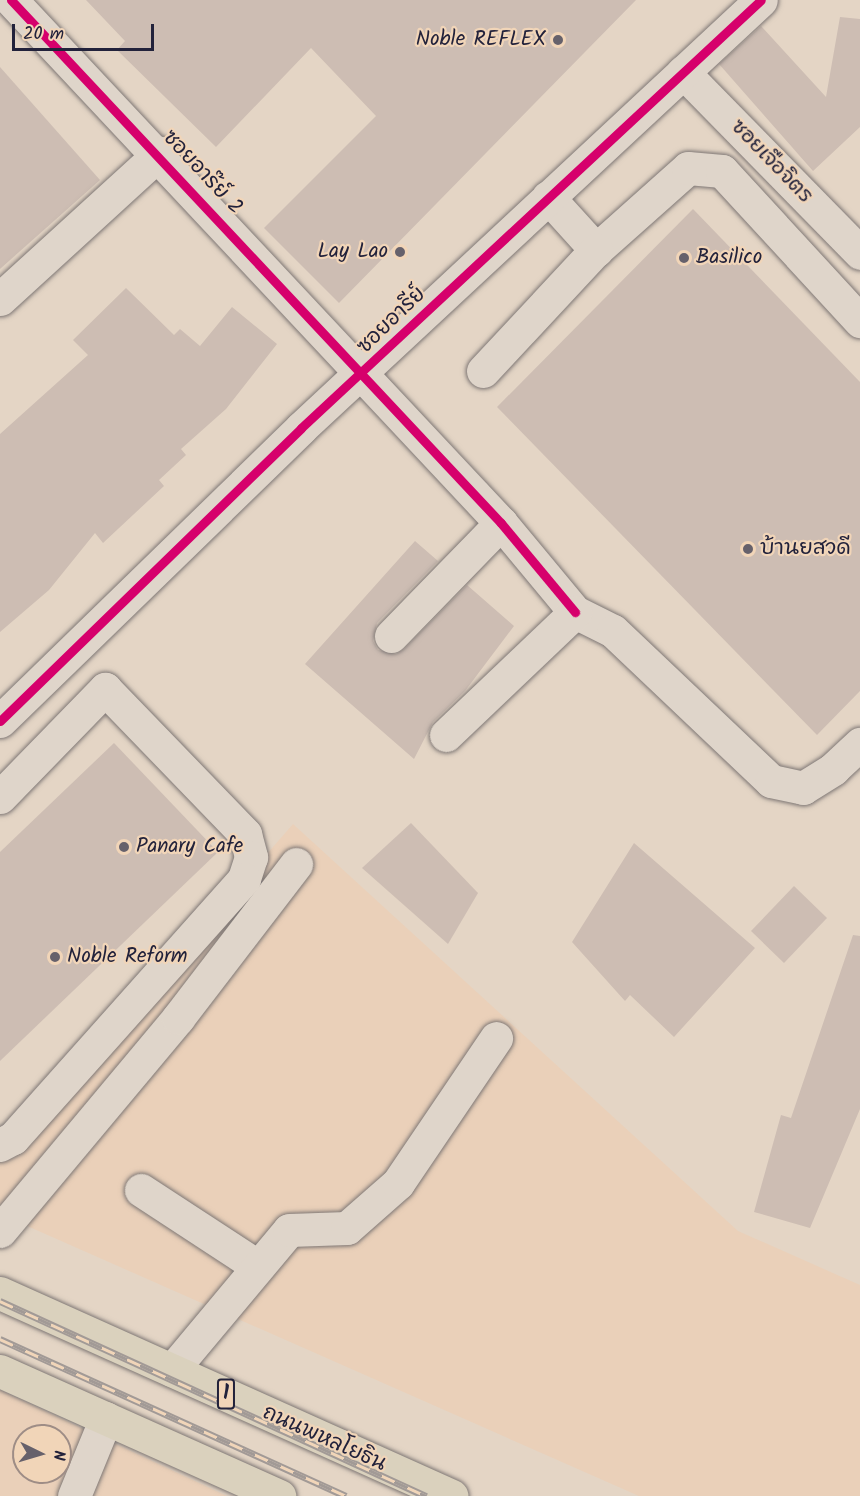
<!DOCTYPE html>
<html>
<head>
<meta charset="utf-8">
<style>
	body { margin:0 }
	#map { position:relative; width:860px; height:1496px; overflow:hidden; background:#e4d5c5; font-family:Kalam,"Playpen Sans Thai",sans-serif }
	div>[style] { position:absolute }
	.built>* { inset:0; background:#ead0b9 }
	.building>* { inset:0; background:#cdbdb3 }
	.roads { filter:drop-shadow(0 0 2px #7e7775) drop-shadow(0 0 2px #7e7775) }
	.minor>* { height:33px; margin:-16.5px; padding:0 16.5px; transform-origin:16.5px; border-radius:16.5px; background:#dfd5ca }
	.major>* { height:33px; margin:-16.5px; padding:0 16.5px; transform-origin:16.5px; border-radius:16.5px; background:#dad1bd }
	.rail>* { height:7px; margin-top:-3.5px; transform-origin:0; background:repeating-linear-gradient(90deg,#f1d5b8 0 14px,#a29a96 0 28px); box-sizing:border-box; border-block:2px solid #a29a96 }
	.cycleway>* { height:9px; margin:-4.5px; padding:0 4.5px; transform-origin:4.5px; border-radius:4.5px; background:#d6006c }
	.dots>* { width:16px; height:16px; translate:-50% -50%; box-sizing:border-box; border:3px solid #f1d5b8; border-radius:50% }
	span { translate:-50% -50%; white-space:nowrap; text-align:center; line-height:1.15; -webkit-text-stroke:4.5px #f1d5b8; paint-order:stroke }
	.shield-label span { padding:2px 4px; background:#f1d5b8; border:2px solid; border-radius:4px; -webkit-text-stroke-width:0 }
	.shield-label { font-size:20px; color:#22223b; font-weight:700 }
	.poi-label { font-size:21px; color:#22223b }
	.right { translate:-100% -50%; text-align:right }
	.left { translate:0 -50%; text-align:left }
	.street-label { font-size:21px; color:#22223b }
	.north { position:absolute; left:12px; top:1424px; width:60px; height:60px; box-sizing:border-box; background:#f1d5b8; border:2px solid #9e8d86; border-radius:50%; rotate:95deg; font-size:16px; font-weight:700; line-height:24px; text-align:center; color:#22223b }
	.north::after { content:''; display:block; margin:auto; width:21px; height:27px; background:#66616b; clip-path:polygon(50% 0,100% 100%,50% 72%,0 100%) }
	.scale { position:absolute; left:12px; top:24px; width:142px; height:27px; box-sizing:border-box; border:3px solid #22223b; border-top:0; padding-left:8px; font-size:18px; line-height:21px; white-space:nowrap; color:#22223b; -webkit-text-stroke:4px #f1d5b8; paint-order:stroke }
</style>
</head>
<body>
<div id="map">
	<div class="built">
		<i style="clip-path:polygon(293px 824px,738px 1231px,860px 1285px,860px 1496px,639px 1496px,0 1214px,0 1161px)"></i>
		<i style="clip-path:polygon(evenodd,0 1390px,227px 1496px,0 1496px,0 1390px,24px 1436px,60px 1436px,60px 1472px,24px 1472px,24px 1436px)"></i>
	</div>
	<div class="building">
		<i style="clip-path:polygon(86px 0,636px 0,339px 303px,264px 228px,376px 116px,311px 48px,216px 147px,117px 50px,125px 41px)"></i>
		<i style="clip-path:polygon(840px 17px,860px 19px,860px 127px,813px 171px,719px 64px,761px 26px,826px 97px)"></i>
		<i style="clip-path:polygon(0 67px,100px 180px,0 269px)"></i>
		<i style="clip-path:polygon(693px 209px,860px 382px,860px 691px,817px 735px,497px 407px)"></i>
		<i style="clip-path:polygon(126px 288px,174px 335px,180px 329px,200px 346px,232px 307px,277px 344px,226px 409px,181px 449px,186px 455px,159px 480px,164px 486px,103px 543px,95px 533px,49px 590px,0 632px,0 434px,88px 355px,73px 340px)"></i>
		<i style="clip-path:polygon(415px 541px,438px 561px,377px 623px,373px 641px,378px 650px,396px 654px,404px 649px,467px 585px,514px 626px,465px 691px,433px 722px,414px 759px,305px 664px)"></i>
		<i style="clip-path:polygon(114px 743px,218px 852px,0 1061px,0 852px)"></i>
		<i style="clip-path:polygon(411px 823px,478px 893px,448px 944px,362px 868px)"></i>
		<i style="clip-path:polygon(634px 843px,755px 948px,674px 1037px,630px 995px,625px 1001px,572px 942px)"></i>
		<i style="clip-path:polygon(794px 886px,827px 918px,784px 963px,751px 931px)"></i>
		<i style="clip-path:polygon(853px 935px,860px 936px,860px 1109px,810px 1228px,754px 1212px,781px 1115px,791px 1118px)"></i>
	</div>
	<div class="roads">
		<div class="minor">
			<i style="left:11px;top:0;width:717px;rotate:46.87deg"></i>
			<i style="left:501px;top:523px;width:116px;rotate:50.3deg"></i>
			<i style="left:575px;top:612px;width:42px;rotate:26.6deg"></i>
			<i style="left:613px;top:631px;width:218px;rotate:43.5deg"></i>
			<i style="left:771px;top:781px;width:33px;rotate:12deg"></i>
			<i style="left:803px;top:788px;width:36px;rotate:-32deg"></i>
			<i style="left:833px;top:769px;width:37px;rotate:-43deg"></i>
			<i style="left:683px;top:72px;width:253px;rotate:45.6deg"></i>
			<i style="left:548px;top:197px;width:72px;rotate:47.8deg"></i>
			<i style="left:596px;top:250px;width:123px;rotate:-41.7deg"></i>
			<i style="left:688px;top:168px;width:34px;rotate:5deg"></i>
			<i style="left:722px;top:171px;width:204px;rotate:47.4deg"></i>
			<i style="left:0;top:299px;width:217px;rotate:-42.4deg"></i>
			<i style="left:483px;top:371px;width:166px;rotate:-47deg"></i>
			<i style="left:391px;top:636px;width:158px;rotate:-45.8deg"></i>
			<i style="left:0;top:721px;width:420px;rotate:-44.2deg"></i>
			<i style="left:301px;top:428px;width:628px;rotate:-42.94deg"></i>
			<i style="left:446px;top:735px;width:178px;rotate:-43.6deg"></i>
			<i style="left:0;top:797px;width:151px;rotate:-45.8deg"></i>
			<i style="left:105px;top:689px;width:202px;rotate:46deg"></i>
			<i style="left:245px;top:834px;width:24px;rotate:75deg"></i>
			<i style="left:251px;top:857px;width:23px;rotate:108deg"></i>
			<i style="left:244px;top:879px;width:347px;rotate:131.7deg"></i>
			<i style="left:13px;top:1138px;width:15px;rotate:152deg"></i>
			<i style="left:141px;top:1190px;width:139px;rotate:33.2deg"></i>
			<i style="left:0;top:1231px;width:278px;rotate:-50.1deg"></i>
			<i style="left:178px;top:1018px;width:194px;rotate:-52.5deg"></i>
			<i style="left:172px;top:1370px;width:182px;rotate:-50.1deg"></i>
			<i style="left:289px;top:1230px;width:58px;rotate:-2deg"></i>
			<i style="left:347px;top:1228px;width:68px;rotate:-41.4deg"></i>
			<i style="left:398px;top:1183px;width:175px;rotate:-55.9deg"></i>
			<i style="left:74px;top:1496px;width:84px;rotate:-67.7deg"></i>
		</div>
		<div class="major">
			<i style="left:0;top:1293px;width:495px;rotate:24.2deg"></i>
			<i style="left:0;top:1371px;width:306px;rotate:24.1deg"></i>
		</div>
	</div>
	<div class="rail">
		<i style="left:0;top:1301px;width:469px;rotate:24.6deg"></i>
		<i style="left:0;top:1339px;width:380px;rotate:24.4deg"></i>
	</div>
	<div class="cycleway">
		<i style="left:11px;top:0;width:717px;rotate:46.87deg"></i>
		<i style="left:501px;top:523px;width:116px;rotate:50.3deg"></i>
		<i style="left:0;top:721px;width:420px;rotate:-44.2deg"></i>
		<i style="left:301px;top:428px;width:628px;rotate:-42.94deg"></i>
	</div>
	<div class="dots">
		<i style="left:558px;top:40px;background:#66616b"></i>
		<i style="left:400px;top:252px;background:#66616b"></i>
		<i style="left:684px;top:258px;background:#66616b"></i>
		<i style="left:748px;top:549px;background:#66616b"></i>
		<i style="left:124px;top:847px;background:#66616b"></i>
		<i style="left:55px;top:957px;background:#66616b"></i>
	</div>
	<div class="shield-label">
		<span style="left:226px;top:1394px">1</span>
	</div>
	<div class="poi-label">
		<span class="right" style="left:546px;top:40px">Noble REFLEX</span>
		<span class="right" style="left:388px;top:252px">Lay Lao</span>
		<span class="left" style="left:696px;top:258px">Basilico</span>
		<span class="left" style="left:760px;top:549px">บ้านยสวดี</span>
		<span class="left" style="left:136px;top:847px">Panary Cafe</span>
		<span class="left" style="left:67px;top:957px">Noble Reform</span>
	</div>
	<div class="street-label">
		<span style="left:771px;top:162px;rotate:46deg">ซอยเจือจิตร</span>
		<span style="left:202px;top:173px;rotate:47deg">ซอยอาร๊ย์ 2</span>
		<span style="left:392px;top:321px;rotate:-44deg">ซอยอารีย์</span>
		<span style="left:324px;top:1439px;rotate:24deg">ถนนพหลโยธิน</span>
	</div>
	<div class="north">N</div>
	<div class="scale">20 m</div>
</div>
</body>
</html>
